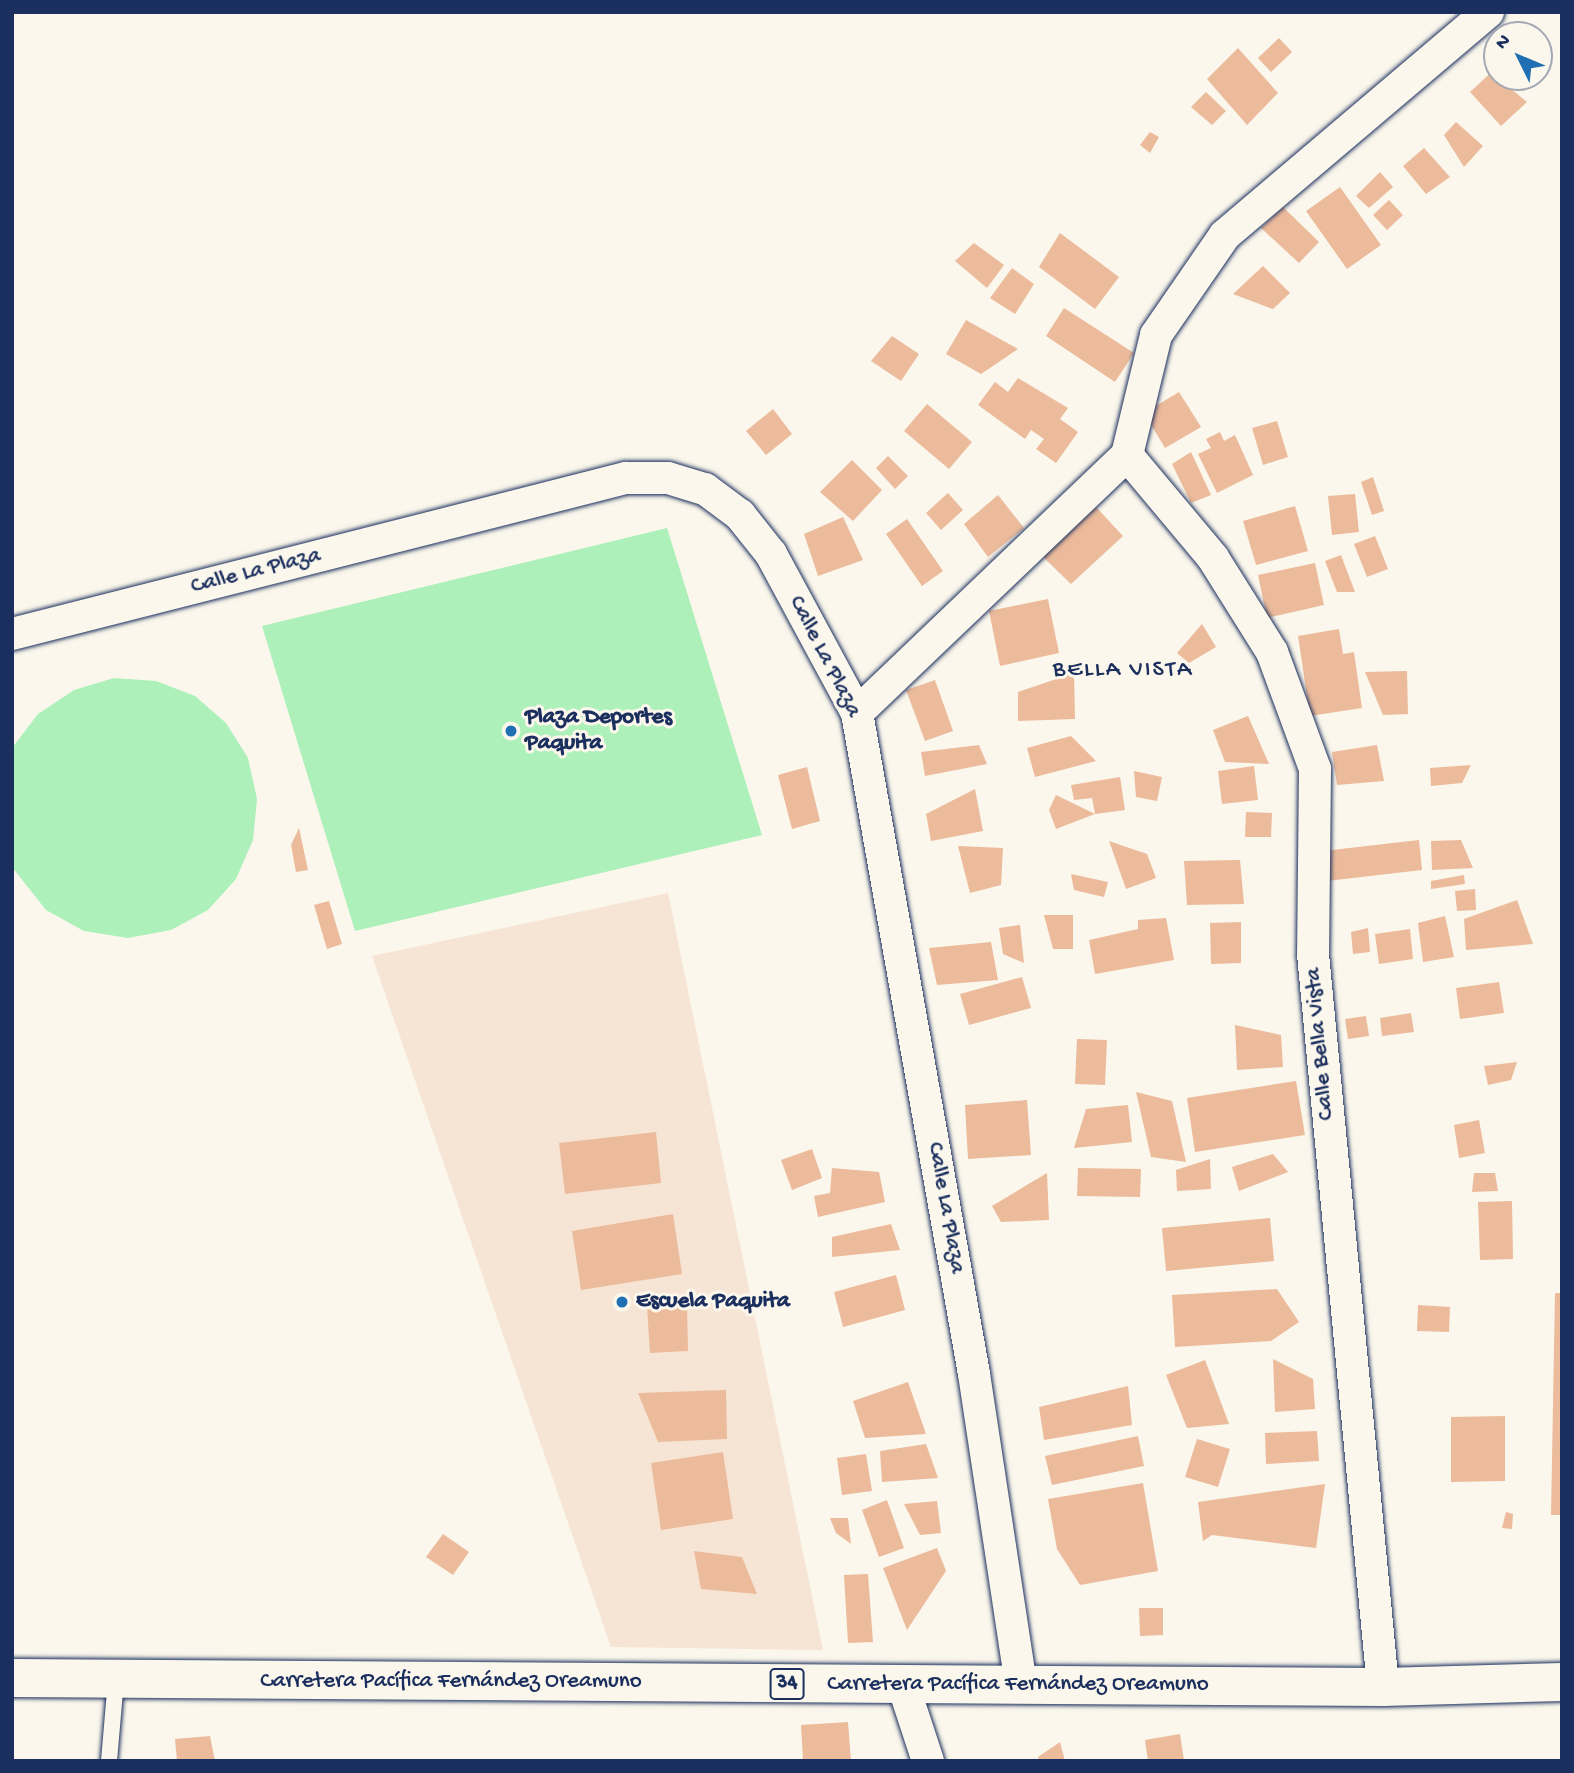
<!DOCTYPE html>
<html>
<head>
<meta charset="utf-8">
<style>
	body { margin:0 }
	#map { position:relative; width:1574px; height:1773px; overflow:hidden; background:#fbf7ec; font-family:"Gochi Hand",sans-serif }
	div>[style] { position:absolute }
	.built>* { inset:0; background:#f6e5d4 }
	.green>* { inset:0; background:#adf0ba }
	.building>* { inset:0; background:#ecbb9c }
	.roads { filter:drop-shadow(0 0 2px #1b2f5e) drop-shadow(0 0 2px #1b2f5e) }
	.service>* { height:16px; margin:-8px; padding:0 8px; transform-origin:8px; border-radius:8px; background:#fbf7ec }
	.minor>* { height:32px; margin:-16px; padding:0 16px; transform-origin:16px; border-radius:16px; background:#fbf7ec }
	.trunk>* { height:38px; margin:-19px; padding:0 19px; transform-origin:19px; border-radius:19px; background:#fbf7ec }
	.dots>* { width:19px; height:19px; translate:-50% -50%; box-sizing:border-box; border:4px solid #fbf7ec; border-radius:50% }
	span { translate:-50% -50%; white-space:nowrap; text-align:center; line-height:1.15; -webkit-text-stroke:6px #fbf7ec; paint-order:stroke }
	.shield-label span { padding:2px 5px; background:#fbf7ec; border:2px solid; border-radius:5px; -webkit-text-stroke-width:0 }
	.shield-label { font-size:21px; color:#1b2f5e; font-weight:700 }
	.street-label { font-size:23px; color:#1b2f5e }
	.poi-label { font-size:23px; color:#1b2f5e; font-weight:700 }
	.left { translate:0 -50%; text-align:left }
	.neighbourhood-label { font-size:24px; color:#1b2f5e; letter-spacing:2px }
	.frame { position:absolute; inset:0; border:14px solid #1b2f5e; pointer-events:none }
	.north { position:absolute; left:1483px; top:21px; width:70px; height:70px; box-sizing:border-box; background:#fbf7ec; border:2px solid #a1a7b3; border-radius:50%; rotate:313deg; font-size:19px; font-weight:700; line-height:28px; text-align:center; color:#1b2f5e }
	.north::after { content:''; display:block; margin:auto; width:24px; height:32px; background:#1f6fb2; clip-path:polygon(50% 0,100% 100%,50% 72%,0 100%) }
</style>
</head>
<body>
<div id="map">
	<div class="built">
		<i style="clip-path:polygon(668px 893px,823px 1650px,611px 1647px,372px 956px)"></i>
	</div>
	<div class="green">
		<i style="clip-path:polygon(667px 528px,762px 835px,355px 931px,262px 626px)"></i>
		<i style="clip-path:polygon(114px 678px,156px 681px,195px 696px,226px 723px,248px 758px,257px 799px,253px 840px,236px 879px,208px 910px,171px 930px,128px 938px,84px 931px,46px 910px,12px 867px,12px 748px,38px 714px,74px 690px)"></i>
	</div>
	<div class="building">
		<i style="clip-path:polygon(1279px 38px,1292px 52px,1271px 72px,1258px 58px)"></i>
		<i style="clip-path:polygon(1238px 48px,1278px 93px,1247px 125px,1207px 79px)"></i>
		<i style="clip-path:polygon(1497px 67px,1497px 77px,1527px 102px,1501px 126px,1470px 92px)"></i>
		<i style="clip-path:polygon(1206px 92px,1226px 111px,1212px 125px,1191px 107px)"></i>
		<i style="clip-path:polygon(1456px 122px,1483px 146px,1464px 167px,1444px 135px)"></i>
		<i style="clip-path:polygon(1150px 132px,1159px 137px,1150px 153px,1140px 145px)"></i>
		<i style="clip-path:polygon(1424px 148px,1450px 177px,1426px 194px,1403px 166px)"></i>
		<i style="clip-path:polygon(1380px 172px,1393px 187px,1369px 208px,1356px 196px)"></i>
		<i style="clip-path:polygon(1340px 187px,1381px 245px,1347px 269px,1306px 211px)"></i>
		<i style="clip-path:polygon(1389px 200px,1403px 215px,1387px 230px,1373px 215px)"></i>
		<i style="clip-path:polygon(1283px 207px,1319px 242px,1299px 263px,1261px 228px)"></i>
		<i style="clip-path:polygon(1060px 233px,1119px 277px,1095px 309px,1039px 267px)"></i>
		<i style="clip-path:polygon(974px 243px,1004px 265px,987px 288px,955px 261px)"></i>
		<i style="clip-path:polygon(1263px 266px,1290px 293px,1273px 309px,1233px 294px)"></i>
		<i style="clip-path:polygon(1012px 268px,1034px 284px,1015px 314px,990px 298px)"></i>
		<i style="clip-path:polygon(1064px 308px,1134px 353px,1115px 382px,1046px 336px)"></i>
		<i style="clip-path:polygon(966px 320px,1018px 349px,981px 374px,946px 354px)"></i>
		<i style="clip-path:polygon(892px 336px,919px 354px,901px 381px,871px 361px)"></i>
		<i style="clip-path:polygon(1018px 378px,1068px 408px,1060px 419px,1078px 432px,1056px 463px,1036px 449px,1044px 439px,1031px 430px,1025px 439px,978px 405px,995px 382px,1008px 392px)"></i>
		<i style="clip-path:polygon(1179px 392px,1201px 427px,1165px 448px,1144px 413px)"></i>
		<i style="clip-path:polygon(927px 404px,972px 442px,949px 469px,904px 431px)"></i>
		<i style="clip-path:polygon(773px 409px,792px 434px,766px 455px,746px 431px)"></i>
		<i style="clip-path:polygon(1277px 421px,1288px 457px,1263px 465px,1252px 428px)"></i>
		<i style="clip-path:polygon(1220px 432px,1224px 441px,1235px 435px,1253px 475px,1217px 493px,1198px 454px,1211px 448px,1206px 439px)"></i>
		<i style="clip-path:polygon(1191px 452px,1211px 495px,1191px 503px,1172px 464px)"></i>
		<i style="clip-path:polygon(888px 456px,908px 476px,895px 489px,876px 468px)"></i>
		<i style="clip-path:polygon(852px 460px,882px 490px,853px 521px,820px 492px)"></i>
		<i style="clip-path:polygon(1373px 477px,1384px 511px,1372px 515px,1361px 482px)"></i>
		<i style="clip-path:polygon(948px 493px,963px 510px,941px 530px,926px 513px)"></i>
		<i style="clip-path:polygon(1355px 494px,1359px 532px,1332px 535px,1328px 496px)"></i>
		<i style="clip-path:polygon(998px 495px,1024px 528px,988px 557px,964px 524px)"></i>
		<i style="clip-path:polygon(1295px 506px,1308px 551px,1256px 565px,1243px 521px)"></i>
		<i style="clip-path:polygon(1096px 507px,1123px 536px,1071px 584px,1041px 555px)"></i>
		<i style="clip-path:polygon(843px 517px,863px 560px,818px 576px,804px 534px)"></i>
		<i style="clip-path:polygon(907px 519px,943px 571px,922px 586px,886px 534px)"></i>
		<i style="clip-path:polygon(1375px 536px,1388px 569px,1367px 577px,1354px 544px)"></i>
		<i style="clip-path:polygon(1341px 555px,1355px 592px,1337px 592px,1325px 561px)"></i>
		<i style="clip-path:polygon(1315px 563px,1324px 605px,1267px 618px,1258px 575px)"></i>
		<i style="clip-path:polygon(1048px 599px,1059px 653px,1000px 666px,989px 611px)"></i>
		<i style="clip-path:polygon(1202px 624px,1216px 647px,1189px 663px,1177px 653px)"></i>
		<i style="clip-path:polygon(1339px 629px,1343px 654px,1354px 652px,1362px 708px,1310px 716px,1298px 636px)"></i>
		<i style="clip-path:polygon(1407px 671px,1408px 714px,1383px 715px,1365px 672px)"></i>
		<i style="clip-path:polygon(1074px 673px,1075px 719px,1018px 721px,1018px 692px)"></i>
		<i style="clip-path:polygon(935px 680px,953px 731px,925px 741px,906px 690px)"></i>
		<i style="clip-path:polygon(1248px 716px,1269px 764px,1225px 762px,1213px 730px)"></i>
		<i style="clip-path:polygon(1071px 736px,1096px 761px,1035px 777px,1027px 748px)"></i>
		<i style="clip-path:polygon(979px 745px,987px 764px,925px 776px,921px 752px)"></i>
		<i style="clip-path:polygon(1377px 745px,1384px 781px,1337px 785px,1332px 752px)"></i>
		<i style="clip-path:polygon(1471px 765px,1462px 783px,1431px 786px,1430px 768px)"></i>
		<i style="clip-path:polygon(1254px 766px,1258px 800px,1222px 804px,1218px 771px)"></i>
		<i style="clip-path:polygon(807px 767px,820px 821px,792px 829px,778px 775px)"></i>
		<i style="clip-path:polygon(1134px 771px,1162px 777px,1157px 801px,1136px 797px)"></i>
		<i style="clip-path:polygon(1120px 777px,1125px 810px,1095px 814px,1092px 798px,1074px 800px,1071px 785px)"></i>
		<i style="clip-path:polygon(975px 789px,983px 831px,931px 841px,926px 814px)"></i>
		<i style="clip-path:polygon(1056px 795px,1095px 814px,1056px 829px,1049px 810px)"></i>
		<i style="clip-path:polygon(1246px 812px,1272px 813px,1271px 837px,1245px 837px)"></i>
		<i style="clip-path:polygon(299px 828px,308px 870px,296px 872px,291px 845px)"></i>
		<i style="clip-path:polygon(1419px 840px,1422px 870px,1327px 881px,1323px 851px)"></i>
		<i style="clip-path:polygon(1461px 840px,1473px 868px,1432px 870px,1431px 841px)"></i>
		<i style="clip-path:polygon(1109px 841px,1147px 854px,1156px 878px,1126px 889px)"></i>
		<i style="clip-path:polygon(958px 846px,1003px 848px,1001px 885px,970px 893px)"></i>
		<i style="clip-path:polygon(1240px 860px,1244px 904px,1187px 905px,1184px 861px)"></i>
		<i style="clip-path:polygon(1071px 874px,1108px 882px,1104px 897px,1074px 890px)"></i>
		<i style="clip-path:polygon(1464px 875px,1465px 884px,1431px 889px,1431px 881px)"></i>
		<i style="clip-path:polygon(1475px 889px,1476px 910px,1457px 911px,1455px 891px)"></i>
		<i style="clip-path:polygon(1517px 900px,1533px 944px,1466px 950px,1464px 919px)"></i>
		<i style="clip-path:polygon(329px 901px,342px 944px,327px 949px,314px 905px)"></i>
		<i style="clip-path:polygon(1044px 915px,1073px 915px,1073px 949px,1053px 949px)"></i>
		<i style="clip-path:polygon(1445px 916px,1454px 957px,1423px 962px,1418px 923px)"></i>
		<i style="clip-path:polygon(1166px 918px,1174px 960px,1095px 974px,1089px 940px,1138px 929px,1138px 920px)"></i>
		<i style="clip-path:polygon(1241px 922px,1241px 963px,1211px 964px,1210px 923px)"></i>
		<i style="clip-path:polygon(1020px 925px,1024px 963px,1003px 954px,999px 928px)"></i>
		<i style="clip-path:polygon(1368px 928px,1370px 952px,1353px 954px,1351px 932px)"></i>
		<i style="clip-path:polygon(1410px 929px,1413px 959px,1379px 964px,1375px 934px)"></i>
		<i style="clip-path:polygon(991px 942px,998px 980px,937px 985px,929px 948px)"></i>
		<i style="clip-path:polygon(1022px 977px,1031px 1008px,969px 1025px,960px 994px)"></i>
		<i style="clip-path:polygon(1499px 982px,1504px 1013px,1460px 1019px,1456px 988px)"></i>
		<i style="clip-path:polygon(1411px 1013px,1414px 1032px,1382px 1036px,1380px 1018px)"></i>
		<i style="clip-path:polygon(1366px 1016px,1369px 1036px,1348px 1039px,1345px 1019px)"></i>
		<i style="clip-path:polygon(1235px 1025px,1281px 1035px,1283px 1067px,1237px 1070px)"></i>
		<i style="clip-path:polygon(1077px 1039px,1107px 1040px,1105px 1085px,1075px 1084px)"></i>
		<i style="clip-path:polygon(1517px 1062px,1511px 1080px,1488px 1085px,1484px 1066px)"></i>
		<i style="clip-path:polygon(1296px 1081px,1305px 1135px,1195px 1152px,1187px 1098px)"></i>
		<i style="clip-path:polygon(1136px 1092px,1172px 1101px,1186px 1162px,1151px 1157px)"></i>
		<i style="clip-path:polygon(1027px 1100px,1031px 1155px,968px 1159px,965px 1105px)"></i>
		<i style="clip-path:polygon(1128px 1105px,1132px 1142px,1074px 1148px,1086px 1109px)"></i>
		<i style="clip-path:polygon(1479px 1120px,1485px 1153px,1459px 1158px,1454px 1125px)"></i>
		<i style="clip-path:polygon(656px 1132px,661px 1183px,565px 1194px,559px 1143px)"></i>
		<i style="clip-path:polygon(812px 1149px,822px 1178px,792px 1190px,781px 1160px)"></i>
		<i style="clip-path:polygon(1273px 1154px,1288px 1172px,1239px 1191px,1232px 1167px)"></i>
		<i style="clip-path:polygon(1210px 1159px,1211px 1189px,1177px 1191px,1176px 1170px)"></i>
		<i style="clip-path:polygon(832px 1168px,879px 1172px,885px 1202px,818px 1217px,814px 1196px,830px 1193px)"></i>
		<i style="clip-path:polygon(1078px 1168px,1141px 1169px,1140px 1197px,1077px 1196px)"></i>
		<i style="clip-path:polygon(1047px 1173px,1049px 1220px,1001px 1222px,992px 1206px)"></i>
		<i style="clip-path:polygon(1474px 1173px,1495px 1173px,1498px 1191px,1472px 1192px)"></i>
		<i style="clip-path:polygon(1512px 1201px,1513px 1259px,1480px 1260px,1478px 1202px)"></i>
		<i style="clip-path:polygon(673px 1214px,682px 1274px,581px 1290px,572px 1231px)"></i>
		<i style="clip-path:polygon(1270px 1218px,1274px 1261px,1166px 1271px,1162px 1228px)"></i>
		<i style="clip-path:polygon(891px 1224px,900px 1250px,832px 1257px,832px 1237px)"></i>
		<i style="clip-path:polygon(896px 1275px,905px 1310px,843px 1327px,834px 1292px)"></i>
		<i style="clip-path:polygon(1277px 1289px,1299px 1322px,1271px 1341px,1175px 1347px,1172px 1295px)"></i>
		<i style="clip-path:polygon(1555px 1293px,1562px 1293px,1562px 1515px,1551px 1515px)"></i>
		<i style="clip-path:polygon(687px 1305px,688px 1351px,650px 1353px,647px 1307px)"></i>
		<i style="clip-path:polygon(1418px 1305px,1450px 1307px,1449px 1332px,1417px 1331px)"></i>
		<i style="clip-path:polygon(1273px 1359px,1313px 1379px,1315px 1409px,1275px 1412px)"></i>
		<i style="clip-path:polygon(1205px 1360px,1229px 1424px,1187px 1428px,1166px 1375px)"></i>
		<i style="clip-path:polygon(908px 1382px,926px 1434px,865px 1438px,853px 1401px)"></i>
		<i style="clip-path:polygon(1128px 1386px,1132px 1425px,1044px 1440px,1039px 1407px)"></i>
		<i style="clip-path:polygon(726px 1390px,727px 1439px,658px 1442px,638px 1393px)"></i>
		<i style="clip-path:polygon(1505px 1416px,1505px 1481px,1451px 1482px,1451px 1417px)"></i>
		<i style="clip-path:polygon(1317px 1431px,1319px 1461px,1266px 1464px,1265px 1433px)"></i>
		<i style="clip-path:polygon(1138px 1436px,1144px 1466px,1052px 1485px,1045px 1456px)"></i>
		<i style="clip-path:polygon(1197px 1439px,1230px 1449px,1218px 1487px,1185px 1477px)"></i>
		<i style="clip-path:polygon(926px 1444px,938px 1478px,882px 1482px,880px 1451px)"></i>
		<i style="clip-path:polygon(723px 1452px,733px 1519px,661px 1530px,651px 1463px)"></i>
		<i style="clip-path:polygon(866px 1454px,872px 1491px,842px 1495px,837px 1458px)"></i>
		<i style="clip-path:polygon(1143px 1483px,1158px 1571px,1080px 1585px,1057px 1549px,1048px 1499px)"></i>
		<i style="clip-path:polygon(1325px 1484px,1316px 1548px,1212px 1535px,1203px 1541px,1198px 1502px)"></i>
		<i style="clip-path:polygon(887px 1500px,904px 1548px,879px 1557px,862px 1510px)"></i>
		<i style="clip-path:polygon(937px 1501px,941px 1533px,920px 1535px,904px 1504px)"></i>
		<i style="clip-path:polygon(1506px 1512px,1513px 1514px,1512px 1529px,1502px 1528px)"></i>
		<i style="clip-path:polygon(830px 1518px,848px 1518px,851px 1544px,836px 1533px)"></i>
		<i style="clip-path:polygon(443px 1534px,469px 1552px,453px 1575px,426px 1557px)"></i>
		<i style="clip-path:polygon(937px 1548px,946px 1571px,907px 1630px,883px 1568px)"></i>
		<i style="clip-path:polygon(694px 1551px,742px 1557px,757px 1594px,701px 1589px)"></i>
		<i style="clip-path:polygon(868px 1574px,873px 1642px,848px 1643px,844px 1575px)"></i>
		<i style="clip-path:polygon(1139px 1608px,1163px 1608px,1163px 1635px,1140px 1636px)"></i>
		<i style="clip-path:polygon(848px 1722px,851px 1761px,803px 1761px,801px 1725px)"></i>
		<i style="clip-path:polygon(1180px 1734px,1184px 1761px,1148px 1761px,1145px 1740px)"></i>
		<i style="clip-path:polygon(210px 1736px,215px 1761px,177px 1761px,175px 1739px)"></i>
		<i style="clip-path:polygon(1060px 1742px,1065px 1761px,1039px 1761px,1038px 1757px)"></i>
	</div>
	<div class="roads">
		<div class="service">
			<i style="left:109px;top:1761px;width:81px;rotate:-85.1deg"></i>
		</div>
		<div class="minor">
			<i style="left:1127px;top:455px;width:134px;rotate:50.1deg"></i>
			<i style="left:1213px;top:558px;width:111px;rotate:57.9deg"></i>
			<i style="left:1272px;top:652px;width:125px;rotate:69.8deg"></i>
			<i style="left:1315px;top:769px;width:185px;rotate:90.6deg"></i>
			<i style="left:1313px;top:954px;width:736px;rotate:84.54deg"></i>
			<i style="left:12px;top:634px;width:634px;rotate:-14.26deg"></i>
			<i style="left:626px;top:478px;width:42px"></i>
			<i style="left:668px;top:478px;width:39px;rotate:17deg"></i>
			<i style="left:705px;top:489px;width:44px;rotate:36.6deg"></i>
			<i style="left:740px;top:515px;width:50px;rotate:51.5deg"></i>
			<i style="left:771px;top:554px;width:181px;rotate:61.6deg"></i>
			<i style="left:857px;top:713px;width:671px;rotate:79.96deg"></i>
			<i style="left:974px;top:1374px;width:314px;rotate:81.4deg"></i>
			<i style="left:857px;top:713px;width:373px;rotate:-43.7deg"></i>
			<i style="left:1127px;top:455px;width:123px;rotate:-76.4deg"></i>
			<i style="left:1156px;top:335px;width:121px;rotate:-55.4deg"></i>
			<i style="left:1225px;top:235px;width:345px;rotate:-40.3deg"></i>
			<i style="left:903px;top:1685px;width:80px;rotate:71.8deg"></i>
		</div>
		<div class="trunk">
			<i style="left:12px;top:1678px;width:1371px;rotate:0.38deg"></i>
			<i style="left:1383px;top:1687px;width:179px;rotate:-1.6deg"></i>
		</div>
	</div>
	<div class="dots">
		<i style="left:511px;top:731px;background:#1f6fb2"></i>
		<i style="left:622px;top:1302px;background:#1f6fb2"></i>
	</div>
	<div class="shield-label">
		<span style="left:787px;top:1684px">34</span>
	</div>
	<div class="street-label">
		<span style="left:256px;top:572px;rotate:-14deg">Calle La Plaza</span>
		<span style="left:824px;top:657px;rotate:63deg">Calle La Plaza</span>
		<span style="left:1321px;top:1044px;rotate:-95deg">Calle Bella Vista</span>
		<span style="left:945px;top:1208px;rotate:80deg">Calle La Plaza</span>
		<span style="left:451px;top:1682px">Carretera Pacífica Fernández Oreamuno</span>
		<span style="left:1018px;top:1685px">Carretera Pacífica Fernández Oreamuno</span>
	</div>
	<div class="poi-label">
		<span class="left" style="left:525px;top:731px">Plaza Deportes<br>Paquita</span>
		<span class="left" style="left:636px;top:1302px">Escuela Paquita</span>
	</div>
	<div class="neighbourhood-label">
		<span style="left:1123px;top:671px">BELLA VISTA</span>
	</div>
	<div class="frame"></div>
	<div class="north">N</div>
</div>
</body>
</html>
